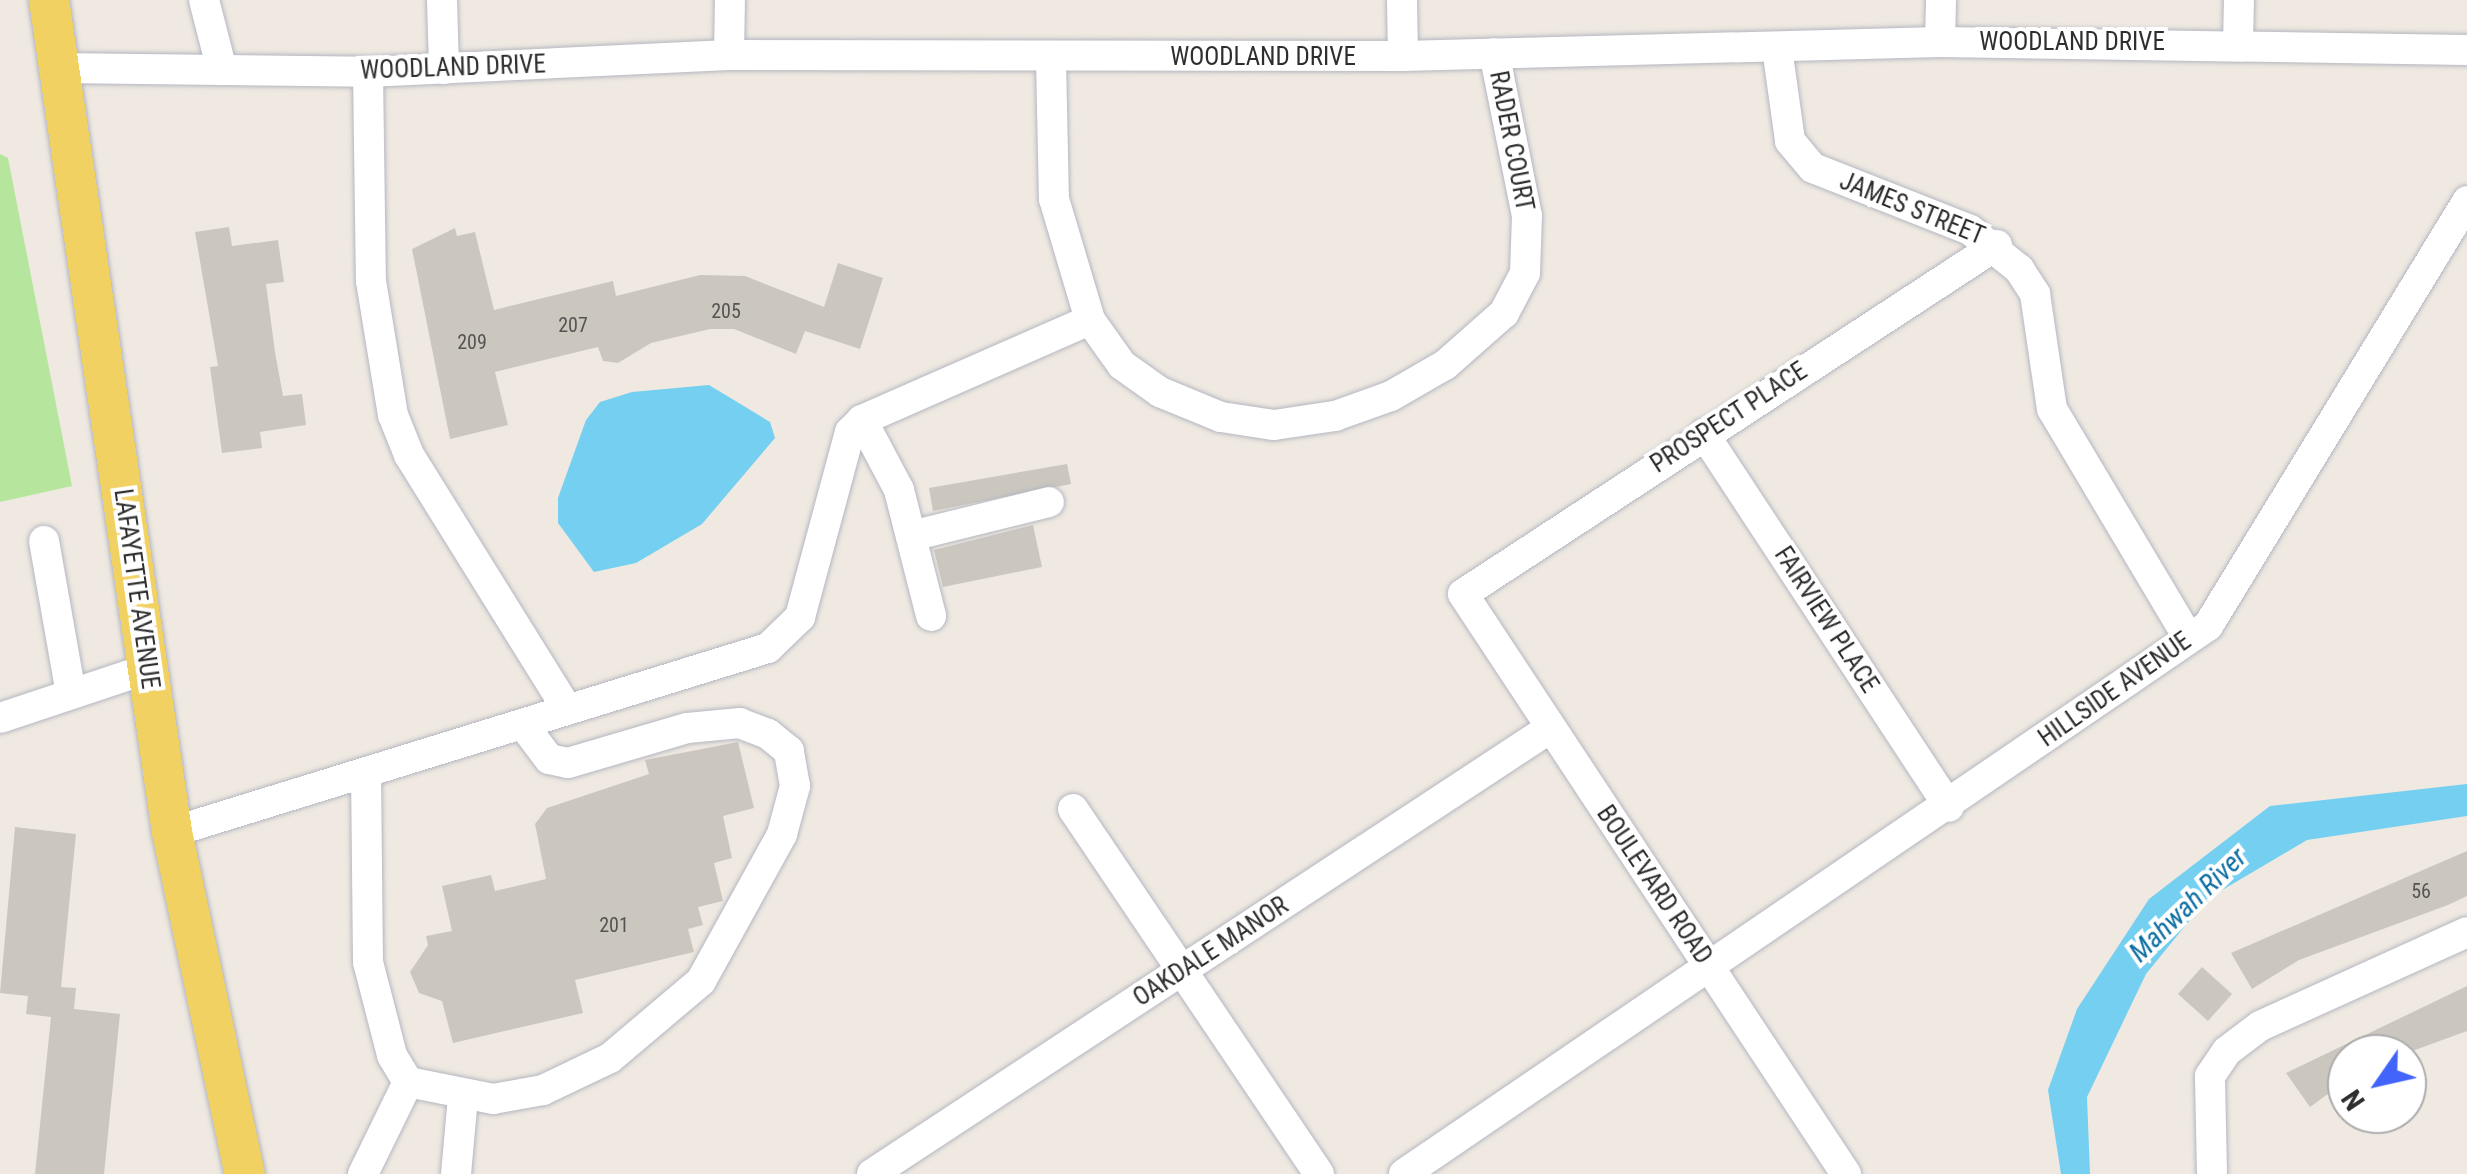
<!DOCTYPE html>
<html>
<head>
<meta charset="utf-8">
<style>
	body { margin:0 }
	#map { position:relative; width:2467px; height:1174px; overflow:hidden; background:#efe9e1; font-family:"Roboto Condensed",sans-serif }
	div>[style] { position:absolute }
	.green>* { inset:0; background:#b6e59e }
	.water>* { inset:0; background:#75cff0 }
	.building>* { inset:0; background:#cbc7bf }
	.roads { filter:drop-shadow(0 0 2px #b4b7c1) drop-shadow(0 0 2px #b4b7c1) }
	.minor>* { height:30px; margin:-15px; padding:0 15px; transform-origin:15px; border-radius:15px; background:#fff }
	.major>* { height:40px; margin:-20px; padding:0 20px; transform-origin:20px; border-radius:20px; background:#f2d163 }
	span { translate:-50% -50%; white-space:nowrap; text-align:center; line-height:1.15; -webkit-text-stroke:8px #fff; paint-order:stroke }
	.number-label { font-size:20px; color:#555452 }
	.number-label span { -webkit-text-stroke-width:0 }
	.street-label { font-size:25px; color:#2e2e2e }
	.water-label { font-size:28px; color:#0d6fa3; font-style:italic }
	.north { position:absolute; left:2327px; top:1034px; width:100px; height:100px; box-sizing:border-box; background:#fff; border:2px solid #ababab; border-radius:50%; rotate:236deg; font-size:28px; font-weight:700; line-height:40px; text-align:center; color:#2e2e2e }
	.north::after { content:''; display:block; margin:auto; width:35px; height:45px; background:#4264fb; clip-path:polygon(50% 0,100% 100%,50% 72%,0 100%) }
</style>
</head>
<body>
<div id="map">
	<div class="green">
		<i style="clip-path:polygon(0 154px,8px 158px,72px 486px,0 502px)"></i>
	</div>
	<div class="water">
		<i style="clip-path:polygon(709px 385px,770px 422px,775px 438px,702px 524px,636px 563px,594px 572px,558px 523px,558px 498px,586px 420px,600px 402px,632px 392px)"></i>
		<i style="clip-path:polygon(2467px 784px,2467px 816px,2307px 840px,2207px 899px,2146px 974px,2087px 1097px,2090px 1174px,2061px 1174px,2048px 1090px,2077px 1009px,2149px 899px,2270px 806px)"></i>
	</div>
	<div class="building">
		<i style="clip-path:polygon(229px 227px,232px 246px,278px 240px,284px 282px,266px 284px,275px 352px,283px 396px,302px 394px,306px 425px,260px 432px,262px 448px,222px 453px,210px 367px,218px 366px,195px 232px)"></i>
		<i style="clip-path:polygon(455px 228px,457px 236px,475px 232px,494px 310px,613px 281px,616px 296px,700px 275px,745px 276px,824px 307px,838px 263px,883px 278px,860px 349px,805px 331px,796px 354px,734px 329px,710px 329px,651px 343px,618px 363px,603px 361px,598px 347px,495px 372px,508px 425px,450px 439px,412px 249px)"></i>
		<i style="clip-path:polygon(1067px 464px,1071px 484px,933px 511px,929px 488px)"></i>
		<i style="clip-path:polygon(1033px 525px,1042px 567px,943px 587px,934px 550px)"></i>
		<i style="clip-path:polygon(738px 742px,754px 808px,723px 816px,732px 858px,714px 863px,723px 901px,698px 907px,703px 925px,688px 929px,694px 952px,575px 980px,583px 1013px,453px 1043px,442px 1001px,419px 993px,410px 972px,428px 945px,426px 936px,452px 931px,442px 886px,491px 875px,495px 891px,546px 879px,535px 824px,547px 808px,649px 774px,645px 760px)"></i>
		<i style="clip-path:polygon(15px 827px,76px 834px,61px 987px,76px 988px,74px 1009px,120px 1014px,104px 1174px,35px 1174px,51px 1017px,26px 1014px,28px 996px,0 993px)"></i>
		<i style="clip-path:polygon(2467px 851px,2467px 896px,2448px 905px,2299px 960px,2252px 989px,2231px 953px)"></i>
		<i style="clip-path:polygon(2202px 967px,2232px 994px,2208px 1021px,2178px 994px)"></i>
		<i style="clip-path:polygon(2467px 986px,2467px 1031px,2404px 1054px,2347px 1054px,2347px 1080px,2310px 1107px,2286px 1073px)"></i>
	</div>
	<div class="roads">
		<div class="minor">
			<i style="left:204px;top:0;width:72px;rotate:75.6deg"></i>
			<i style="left:442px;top:0;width:69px;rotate:88.3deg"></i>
			<i style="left:1402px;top:0;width:56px;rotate:89deg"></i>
			<i style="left:1940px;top:42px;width:42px;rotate:-88.6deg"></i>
			<i style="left:2238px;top:43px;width:43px;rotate:-88.7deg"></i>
			<i style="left:1777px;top:48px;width:94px;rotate:82deg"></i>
			<i style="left:1790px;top:141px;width:35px;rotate:50deg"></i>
			<i style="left:1813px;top:168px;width:169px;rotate:21.5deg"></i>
			<i style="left:1970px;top:230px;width:63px;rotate:38.5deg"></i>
			<i style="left:2019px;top:269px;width:30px;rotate:57deg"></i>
			<i style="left:2035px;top:294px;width:116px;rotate:81.6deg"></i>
			<i style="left:2052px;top:409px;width:265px;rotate:59.2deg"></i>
			<i style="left:729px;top:55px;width:55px;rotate:-89deg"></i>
			<i style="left:1051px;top:59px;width:140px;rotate:88.8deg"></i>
			<i style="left:1054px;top:199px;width:126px;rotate:73.4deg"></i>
			<i style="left:1090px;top:320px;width:55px;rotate:54.6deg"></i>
			<i style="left:1122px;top:365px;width:47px;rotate:35.4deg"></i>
			<i style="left:1160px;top:392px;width:66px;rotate:22.3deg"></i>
			<i style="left:1221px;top:417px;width:54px;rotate:8.6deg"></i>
			<i style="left:1274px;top:425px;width:62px;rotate:-8.4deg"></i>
			<i style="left:1335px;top:416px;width:59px;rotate:-19.7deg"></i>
			<i style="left:1391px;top:396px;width:62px;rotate:-29.9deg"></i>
			<i style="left:1445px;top:365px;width:79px;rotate:-41.4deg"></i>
			<i style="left:1504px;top:313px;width:45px;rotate:-62.3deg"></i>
			<i style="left:1525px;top:273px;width:57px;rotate:-88deg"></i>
			<i style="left:1527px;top:216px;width:166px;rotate:-101.4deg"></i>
			<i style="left:58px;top:68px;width:310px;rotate:0.7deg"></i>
			<i style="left:368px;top:72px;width:361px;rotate:-2.7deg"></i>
			<i style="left:729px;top:55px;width:674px;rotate:0.09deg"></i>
			<i style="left:1403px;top:56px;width:537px;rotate:-1.49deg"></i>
			<i style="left:1940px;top:42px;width:527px;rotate:0.87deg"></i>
			<i style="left:368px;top:72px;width:209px;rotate:89.2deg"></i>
			<i style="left:371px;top:281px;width:136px;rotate:80.7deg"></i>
			<i style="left:393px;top:415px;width:43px;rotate:68.2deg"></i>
			<i style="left:409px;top:455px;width:299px;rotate:58.1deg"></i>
			<i style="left:862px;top:420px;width:79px;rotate:62.1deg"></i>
			<i style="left:899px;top:490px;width:130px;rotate:75.7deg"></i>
			<i style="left:1704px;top:434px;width:446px;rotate:56.7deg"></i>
			<i style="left:911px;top:536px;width:142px;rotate:-13.8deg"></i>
			<i style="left:44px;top:541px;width:155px;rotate:80deg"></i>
			<i style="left:0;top:718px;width:155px;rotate:-18.4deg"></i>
			<i style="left:1073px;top:809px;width:440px;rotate:56deg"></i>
			<i style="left:172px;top:832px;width:624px;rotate:-17.16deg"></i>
			<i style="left:768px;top:648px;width:45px;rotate:-44.1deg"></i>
			<i style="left:800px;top:617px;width:192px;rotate:-74.9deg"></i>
			<i style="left:850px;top:432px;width:17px;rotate:-45deg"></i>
			<i style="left:862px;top:420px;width:249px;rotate:-23.7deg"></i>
			<i style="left:408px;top:1082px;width:87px;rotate:11.3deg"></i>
			<i style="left:493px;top:1099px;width:51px;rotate:-10.2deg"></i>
			<i style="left:543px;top:1090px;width:74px;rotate:-25.5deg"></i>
			<i style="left:610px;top:1058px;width:119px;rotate:-40.2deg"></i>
			<i style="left:701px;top:981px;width:168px;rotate:-61.1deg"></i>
			<i style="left:782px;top:834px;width:50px;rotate:-74.8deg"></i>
			<i style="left:795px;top:786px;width:36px;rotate:-100deg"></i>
			<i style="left:789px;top:751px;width:27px;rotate:-141deg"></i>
			<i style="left:768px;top:734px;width:30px;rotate:-159deg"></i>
			<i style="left:740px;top:723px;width:53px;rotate:174.6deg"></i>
			<i style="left:687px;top:728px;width:124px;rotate:163.6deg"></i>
			<i style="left:568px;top:763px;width:19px;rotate:-168deg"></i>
			<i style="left:549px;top:759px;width:40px;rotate:-127deg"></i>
			<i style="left:363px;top:1174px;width:102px;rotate:-63.9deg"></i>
			<i style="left:408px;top:1082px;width:31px;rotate:-121deg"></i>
			<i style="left:392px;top:1055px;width:96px;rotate:-104.5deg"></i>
			<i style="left:368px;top:962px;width:186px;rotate:-90.6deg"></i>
			<i style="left:456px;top:1174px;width:77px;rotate:-84.8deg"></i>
			<i style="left:872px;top:1174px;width:810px;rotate:-33.32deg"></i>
			<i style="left:1404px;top:1174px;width:973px;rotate:-34.28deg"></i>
			<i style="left:2208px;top:626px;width:498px;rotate:-58.6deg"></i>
			<i style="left:1846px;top:1174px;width:695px;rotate:-123.44deg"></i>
			<i style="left:1463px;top:594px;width:638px;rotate:-33.17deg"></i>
			<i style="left:2212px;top:1174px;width:98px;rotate:-91.2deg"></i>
			<i style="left:2210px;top:1076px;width:30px;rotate:-56deg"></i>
			<i style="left:2227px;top:1051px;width:41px;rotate:-37.1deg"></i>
			<i style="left:2260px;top:1026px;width:227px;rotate:-24.4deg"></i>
		</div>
		<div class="major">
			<i style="left:49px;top:0;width:841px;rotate:81.59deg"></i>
			<i style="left:172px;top:832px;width:350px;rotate:78deg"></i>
		</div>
	</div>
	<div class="number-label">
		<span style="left:726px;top:311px">205</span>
		<span style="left:573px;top:325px">207</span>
		<span style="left:472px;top:342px">209</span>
		<span style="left:2421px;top:891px">56</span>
		<span style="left:614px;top:925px">201</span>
	</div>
	<div class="street-label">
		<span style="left:2072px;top:42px">WOODLAND DRIVE</span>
		<span style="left:1263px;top:57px">WOODLAND DRIVE</span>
		<span style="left:453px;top:68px;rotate:-2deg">WOODLAND DRIVE</span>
		<span style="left:1511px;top:141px;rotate:79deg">RADER COURT</span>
		<span style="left:1912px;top:209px;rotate:22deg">JAMES STREET</span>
		<span style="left:1729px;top:418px;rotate:-33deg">PROSPECT PLACE</span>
		<span style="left:136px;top:589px;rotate:82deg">LAFAYETTE AVENUE</span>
		<span style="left:1826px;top:620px;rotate:57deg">FAIRVIEW PLACE</span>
		<span style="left:2115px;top:690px;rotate:-35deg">HILLSIDE AVENUE</span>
		<span style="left:1654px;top:885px;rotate:56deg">BOULEVARD ROAD</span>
		<span style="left:1211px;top:952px;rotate:-33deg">OAKDALE MANOR</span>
	</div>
	<div class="water-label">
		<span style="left:2188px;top:905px;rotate:-44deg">Mahwah River</span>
	</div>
	<div class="north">N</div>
</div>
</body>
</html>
